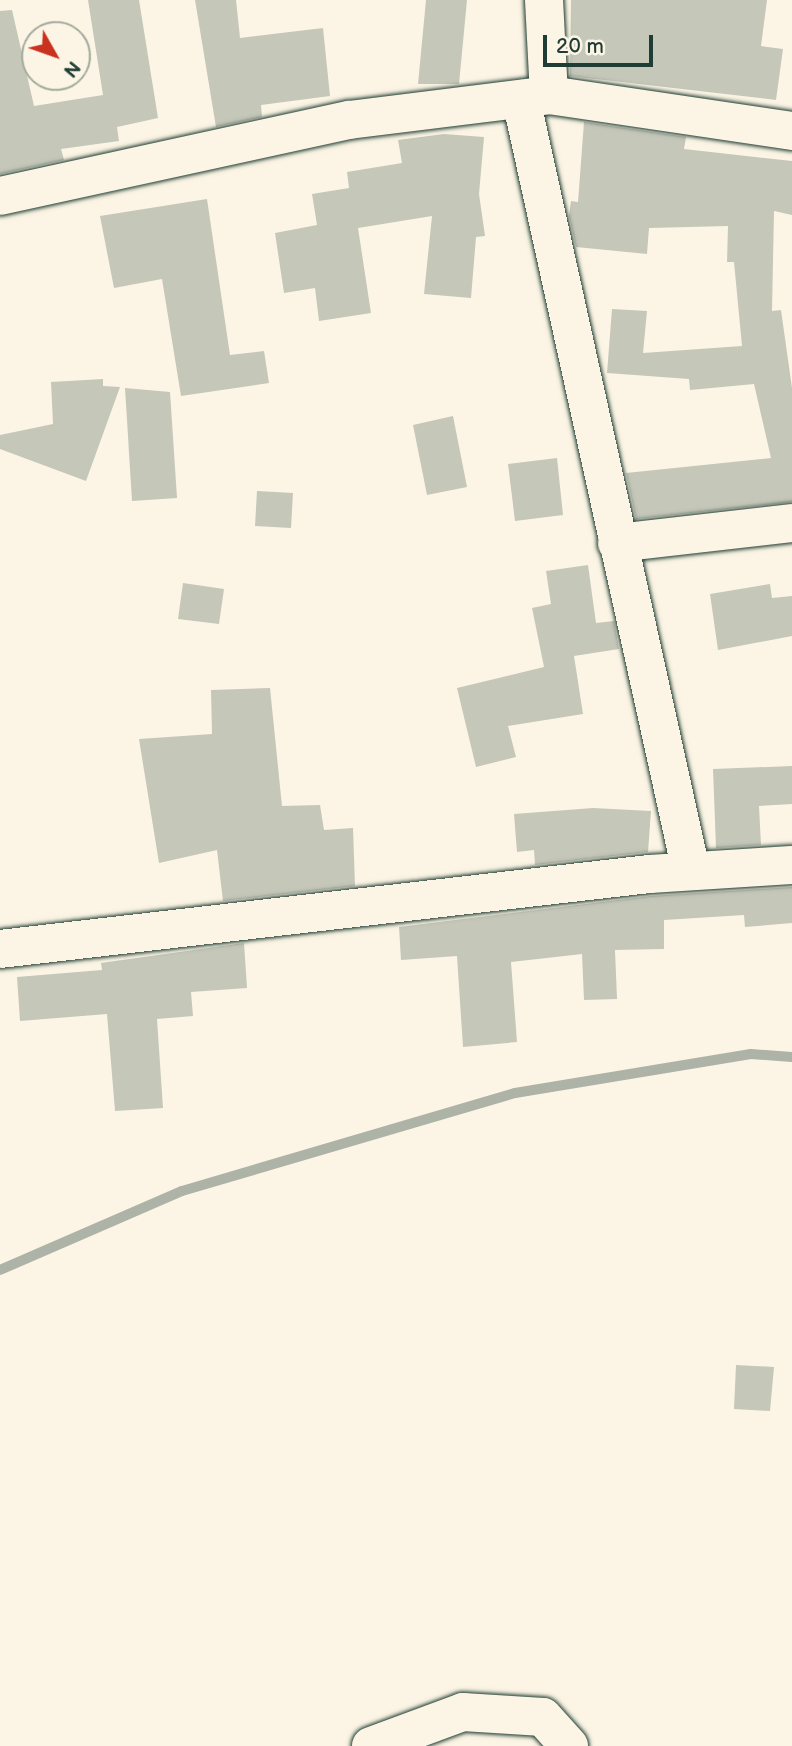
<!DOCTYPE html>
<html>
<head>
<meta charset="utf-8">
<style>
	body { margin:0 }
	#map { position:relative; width:792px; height:1746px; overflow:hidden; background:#fcf5e5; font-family:"Balsamiq Sans",sans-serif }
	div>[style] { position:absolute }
	.stream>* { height:10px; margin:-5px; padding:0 5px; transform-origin:5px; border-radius:5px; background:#aeb3a7 }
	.building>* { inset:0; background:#c5c7b9 }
	.roads { filter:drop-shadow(0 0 2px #1f3d34) drop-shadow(0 0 2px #1f3d34) }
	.street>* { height:38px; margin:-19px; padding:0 19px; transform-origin:19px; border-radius:19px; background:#fcf5e5 }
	span { translate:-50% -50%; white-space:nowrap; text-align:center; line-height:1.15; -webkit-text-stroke:5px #fcf5e5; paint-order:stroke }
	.north { position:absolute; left:21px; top:21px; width:70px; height:70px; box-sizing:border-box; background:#fcf5e5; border:2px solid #a4ab9e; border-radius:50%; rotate:130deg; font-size:19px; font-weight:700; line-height:28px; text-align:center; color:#1f3d34 }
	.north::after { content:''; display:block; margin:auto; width:24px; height:32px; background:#c8321e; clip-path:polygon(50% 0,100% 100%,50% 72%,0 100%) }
	.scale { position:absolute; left:543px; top:35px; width:110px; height:32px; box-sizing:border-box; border:4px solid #1f3d34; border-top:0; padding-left:9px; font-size:21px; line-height:24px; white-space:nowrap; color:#1f3d34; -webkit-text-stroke:5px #fcf5e5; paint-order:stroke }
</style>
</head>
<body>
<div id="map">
	<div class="stream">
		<i style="left:0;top:1270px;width:198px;rotate:-23.5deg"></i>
		<i style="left:182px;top:1191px;width:347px;rotate:-16.4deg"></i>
		<i style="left:515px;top:1093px;width:239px;rotate:-9.4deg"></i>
		<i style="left:751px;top:1054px;width:41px;rotate:4.2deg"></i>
	</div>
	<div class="building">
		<i style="clip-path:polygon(88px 0,139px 0,158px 118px,117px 127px,119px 141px,61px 149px,64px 160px,0 174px,0 11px,12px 10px,34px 106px,103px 95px)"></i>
		<i style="clip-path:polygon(195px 0,236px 0,240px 38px,323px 28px,330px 96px,261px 105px,262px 117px,216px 127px)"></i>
		<i style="clip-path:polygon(426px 0,467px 0,459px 84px,418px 84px)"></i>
		<i style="clip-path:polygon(571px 0,767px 0,761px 46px,783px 49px,776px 100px,570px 76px)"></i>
		<i style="clip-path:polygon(584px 122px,686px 137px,684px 149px,792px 161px,792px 215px,774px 211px,772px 311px,781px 310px,792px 388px,792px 502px,636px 519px,626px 473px,771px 458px,754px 384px,690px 390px,689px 379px,607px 373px,612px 309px,647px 311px,643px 353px,742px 346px,734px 262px,727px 262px,728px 226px,649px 228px,647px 254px,576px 247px,569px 216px,571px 201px,578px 202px)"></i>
		<i style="clip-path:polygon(444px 134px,484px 137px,479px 194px,485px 236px,476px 237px,471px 298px,424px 294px,432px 216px,358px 228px,371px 313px,319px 321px,315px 288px,284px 293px,275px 233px,317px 225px,312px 194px,349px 188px,347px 172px,402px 163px,398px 140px)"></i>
		<i style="clip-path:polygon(207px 199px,230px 355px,264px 351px,269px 383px,181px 396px,162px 279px,114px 288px,100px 216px)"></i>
		<i style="clip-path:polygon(103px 379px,103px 386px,120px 387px,86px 481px,0 449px,0 435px,53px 424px,51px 382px)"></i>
		<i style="clip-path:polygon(125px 388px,170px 392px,177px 498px,132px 501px)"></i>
		<i style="clip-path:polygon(453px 416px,467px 487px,427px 495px,413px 425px)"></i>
		<i style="clip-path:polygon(557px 458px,563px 515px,515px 521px,508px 464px)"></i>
		<i style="clip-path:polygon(257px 491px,293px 493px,291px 528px,255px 526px)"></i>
		<i style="clip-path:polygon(588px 565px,596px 623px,614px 621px,619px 649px,574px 656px,583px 714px,508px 726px,516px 757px,476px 767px,457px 688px,544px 667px,532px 608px,551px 604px,546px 571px)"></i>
		<i style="clip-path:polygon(183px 583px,224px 589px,219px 624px,178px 619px)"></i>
		<i style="clip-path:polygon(770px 584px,772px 598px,792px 596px,792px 636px,718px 650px,710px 594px)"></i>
		<i style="clip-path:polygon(270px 688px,282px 806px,320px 805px,324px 830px,353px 828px,355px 886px,223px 901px,217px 850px,159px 863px,139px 739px,212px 734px,211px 690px)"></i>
		<i style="clip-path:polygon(792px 766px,792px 804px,759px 806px,761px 845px,716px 848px,713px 769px)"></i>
		<i style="clip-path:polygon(593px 808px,651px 811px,648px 852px,535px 865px,534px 850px,517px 852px,514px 814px)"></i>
		<i style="clip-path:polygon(792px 887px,792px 923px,745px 927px,744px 915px,664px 920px,664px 949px,615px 950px,617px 999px,584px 1000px,582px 954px,511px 962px,517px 1042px,463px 1047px,457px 956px,401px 960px,399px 927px,651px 896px)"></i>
		<i style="clip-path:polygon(244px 943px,247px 988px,191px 992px,193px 1016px,157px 1019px,163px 1108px,115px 1111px,107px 1014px,20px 1021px,17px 977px,102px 970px,101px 963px)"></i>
		<i style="clip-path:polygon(736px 1365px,774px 1367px,770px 1411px,734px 1409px)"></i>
	</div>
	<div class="roads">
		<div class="street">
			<i style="left:544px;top:0;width:95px;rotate:87deg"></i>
			<i style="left:521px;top:99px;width:790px;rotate:77.58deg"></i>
			<i style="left:0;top:196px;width:357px;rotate:-12.3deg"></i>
			<i style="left:349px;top:120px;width:202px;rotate:-7.1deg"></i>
			<i style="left:549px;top:95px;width:246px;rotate:8.4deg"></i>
			<i style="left:617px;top:543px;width:176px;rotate:-6.5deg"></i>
			<i style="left:0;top:949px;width:653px;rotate:-6.59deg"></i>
			<i style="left:649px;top:874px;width:143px;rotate:-3.6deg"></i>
			<i style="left:371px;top:1746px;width:98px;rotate:-20.3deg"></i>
			<i style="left:463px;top:1712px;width:80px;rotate:3.6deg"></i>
			<i style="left:543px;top:1717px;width:39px;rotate:48deg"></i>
		</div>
	</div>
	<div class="north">N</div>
	<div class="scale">20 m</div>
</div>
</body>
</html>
